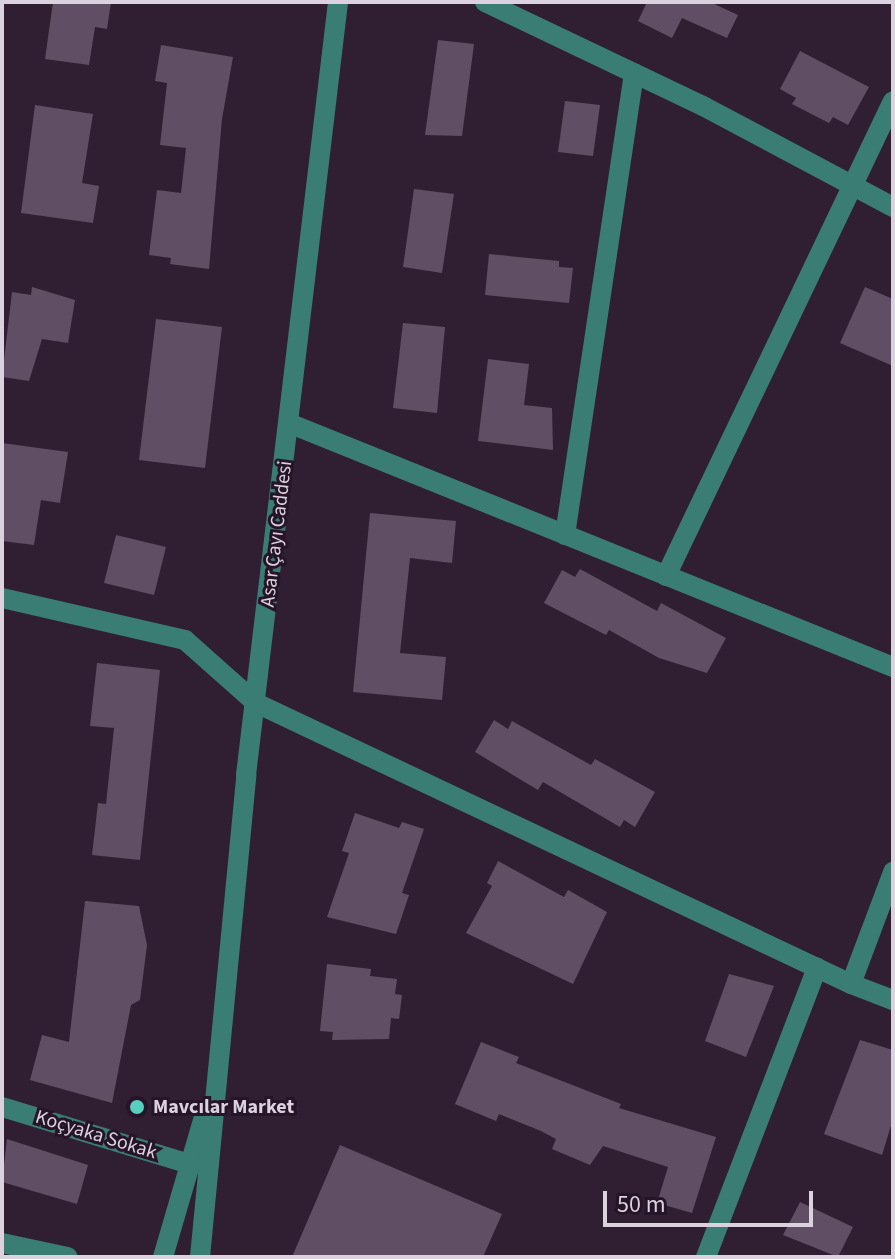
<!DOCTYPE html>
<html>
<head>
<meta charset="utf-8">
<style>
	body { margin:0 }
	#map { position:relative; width:895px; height:1259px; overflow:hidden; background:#301f33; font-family:"Source Sans 3",sans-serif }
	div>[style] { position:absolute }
	.building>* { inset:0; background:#604e64 }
	.minor>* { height:20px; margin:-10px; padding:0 10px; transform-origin:10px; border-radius:10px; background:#3a7d75 }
	.dots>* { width:22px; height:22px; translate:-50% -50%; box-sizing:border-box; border:4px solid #261529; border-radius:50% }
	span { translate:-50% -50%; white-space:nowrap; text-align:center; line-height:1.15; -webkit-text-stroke:6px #261529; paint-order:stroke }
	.street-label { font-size:20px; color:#dcd1de }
	.poi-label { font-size:20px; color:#dcd1de; font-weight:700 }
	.left { translate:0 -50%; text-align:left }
	.frame { position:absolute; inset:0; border:4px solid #dcd1de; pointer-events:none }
	.scale { position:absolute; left:603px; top:1191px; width:210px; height:36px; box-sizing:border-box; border:4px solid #dcd1de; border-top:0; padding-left:10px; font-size:24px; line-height:28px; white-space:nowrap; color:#dcd1de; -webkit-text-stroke:6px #261529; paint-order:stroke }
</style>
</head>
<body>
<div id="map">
	<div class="building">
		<i style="clip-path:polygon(53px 2px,111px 2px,107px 29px,95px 27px,89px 65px,45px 59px)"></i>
		<i style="clip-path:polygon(647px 2px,710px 2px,738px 15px,727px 38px,682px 18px,672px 38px,638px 21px)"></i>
		<i style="clip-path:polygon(438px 40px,474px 44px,462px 136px,425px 135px)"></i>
		<i style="clip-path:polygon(161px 45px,233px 57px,222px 119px,209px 269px,170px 264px,171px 258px,149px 255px,157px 190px,181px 193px,186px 148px,160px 145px,167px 83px,155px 81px)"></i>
		<i style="clip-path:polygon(800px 51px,869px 87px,848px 125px,833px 117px,829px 123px,792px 104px,796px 98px,780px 89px)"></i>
		<i style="clip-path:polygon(565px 101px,600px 105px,593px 156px,558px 152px)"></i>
		<i style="clip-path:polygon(35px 105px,93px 114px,82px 183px,99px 186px,93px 223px,21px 213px)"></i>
		<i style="clip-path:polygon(414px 189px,454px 194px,442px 273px,403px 267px)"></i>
		<i style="clip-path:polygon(489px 254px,559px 261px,559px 267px,573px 268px,569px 303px,485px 295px)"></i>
		<i style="clip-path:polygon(32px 287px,75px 300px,68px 343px,42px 339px,29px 381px,2px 377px,12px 292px,31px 295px)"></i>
		<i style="clip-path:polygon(865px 287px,893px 299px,893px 366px,840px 343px)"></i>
		<i style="clip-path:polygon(156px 319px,222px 327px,205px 468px,139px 460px)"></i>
		<i style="clip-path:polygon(403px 323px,445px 327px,437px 413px,393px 408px)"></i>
		<i style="clip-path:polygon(488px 359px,529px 364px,524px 405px,552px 408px,553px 450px,478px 441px)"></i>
		<i style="clip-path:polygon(2px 443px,68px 452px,60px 503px,41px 500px,34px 545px,2px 541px)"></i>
		<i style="clip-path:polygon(370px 513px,456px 521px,452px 563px,410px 558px,400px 653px,446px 657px,442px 700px,353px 692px)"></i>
		<i style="clip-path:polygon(116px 535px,166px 547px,154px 595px,104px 583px)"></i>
		<i style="clip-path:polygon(580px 569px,657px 611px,661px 603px,726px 638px,707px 673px,659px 658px,609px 630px,606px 635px,544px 603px,562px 570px,575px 577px)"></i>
		<i style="clip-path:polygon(97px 663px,160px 670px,140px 860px,92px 855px,98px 803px,106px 804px,114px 728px,90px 726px)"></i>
		<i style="clip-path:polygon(494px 720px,508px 729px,512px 721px,591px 765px,595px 759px,655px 792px,635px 827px,624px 820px,620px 827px,543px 782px,538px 790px,475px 752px)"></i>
		<i style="clip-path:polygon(355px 813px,399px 828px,402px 822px,424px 829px,402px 893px,409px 895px,396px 934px,327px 917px,349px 853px,342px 851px)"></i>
		<i style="clip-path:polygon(498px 861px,564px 897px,568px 890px,607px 912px,573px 984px,466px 933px,492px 886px,487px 883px)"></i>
		<i style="clip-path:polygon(85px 901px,139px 906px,147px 945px,140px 1000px,131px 1005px,112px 1103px,30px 1080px,42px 1035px,69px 1042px)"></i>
		<i style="clip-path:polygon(327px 964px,371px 969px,370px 976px,397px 979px,395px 994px,402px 995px,399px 1019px,391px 1018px,389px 1039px,332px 1040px,333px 1032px,320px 1031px)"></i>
		<i style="clip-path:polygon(729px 974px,774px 986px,746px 1057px,705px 1041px)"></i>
		<i style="clip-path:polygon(860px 1040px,893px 1050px,893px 1119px,882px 1155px,824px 1134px)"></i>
		<i style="clip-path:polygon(481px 1042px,519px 1057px,516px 1063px,621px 1104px,619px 1108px,716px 1137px,692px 1213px,657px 1203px,668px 1167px,603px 1146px,590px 1165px,552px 1149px,556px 1139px,541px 1131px,499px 1114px,496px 1121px,455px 1104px)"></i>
		<i style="clip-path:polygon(7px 1139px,88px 1165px,77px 1204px,2px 1182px)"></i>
		<i style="clip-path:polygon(340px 1145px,502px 1214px,483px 1257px,292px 1257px)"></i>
		<i style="clip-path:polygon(800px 1202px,853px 1227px,838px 1257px,783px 1235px)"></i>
	</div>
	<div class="minor">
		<i style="left:485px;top:2px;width:242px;rotate:25.5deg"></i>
		<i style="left:703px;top:106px;width:215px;rotate:28deg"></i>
		<i style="left:291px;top:424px;width:649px;rotate:21.98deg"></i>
		<i style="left:565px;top:535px;width:467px;rotate:-81.5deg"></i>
		<i style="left:666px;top:576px;width:526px;rotate:-64.46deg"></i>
		<i style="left:2px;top:598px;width:188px;rotate:12.9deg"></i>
		<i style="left:185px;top:640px;width:95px;rotate:41.6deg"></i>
		<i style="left:256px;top:703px;width:658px;rotate:25.28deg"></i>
		<i style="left:851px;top:984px;width:120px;rotate:-69.4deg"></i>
		<i style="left:851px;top:984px;width:45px;rotate:20.9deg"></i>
		<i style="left:2px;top:1107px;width:196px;rotate:16.9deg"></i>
		<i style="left:2px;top:1243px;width:67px;rotate:12deg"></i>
		<i style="left:163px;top:1257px;width:150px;rotate:-73.7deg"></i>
		<i style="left:200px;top:1257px;width:484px;rotate:-84.5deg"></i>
		<i style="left:246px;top:775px;width:778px;rotate:-83.21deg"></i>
		<i style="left:706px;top:1257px;width:310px;rotate:-69deg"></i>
	</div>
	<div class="dots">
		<i style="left:137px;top:1107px;background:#58cebf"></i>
	</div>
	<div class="street-label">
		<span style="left:277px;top:534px;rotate:-83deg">Asar Çayı Caddesi</span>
		<span style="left:96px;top:1135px;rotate:17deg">Koçyaka Sokak</span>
	</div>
	<div class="poi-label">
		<span class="left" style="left:153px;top:1107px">Mavcılar Market</span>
	</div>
	<div class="frame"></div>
	<div class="scale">50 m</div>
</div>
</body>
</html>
